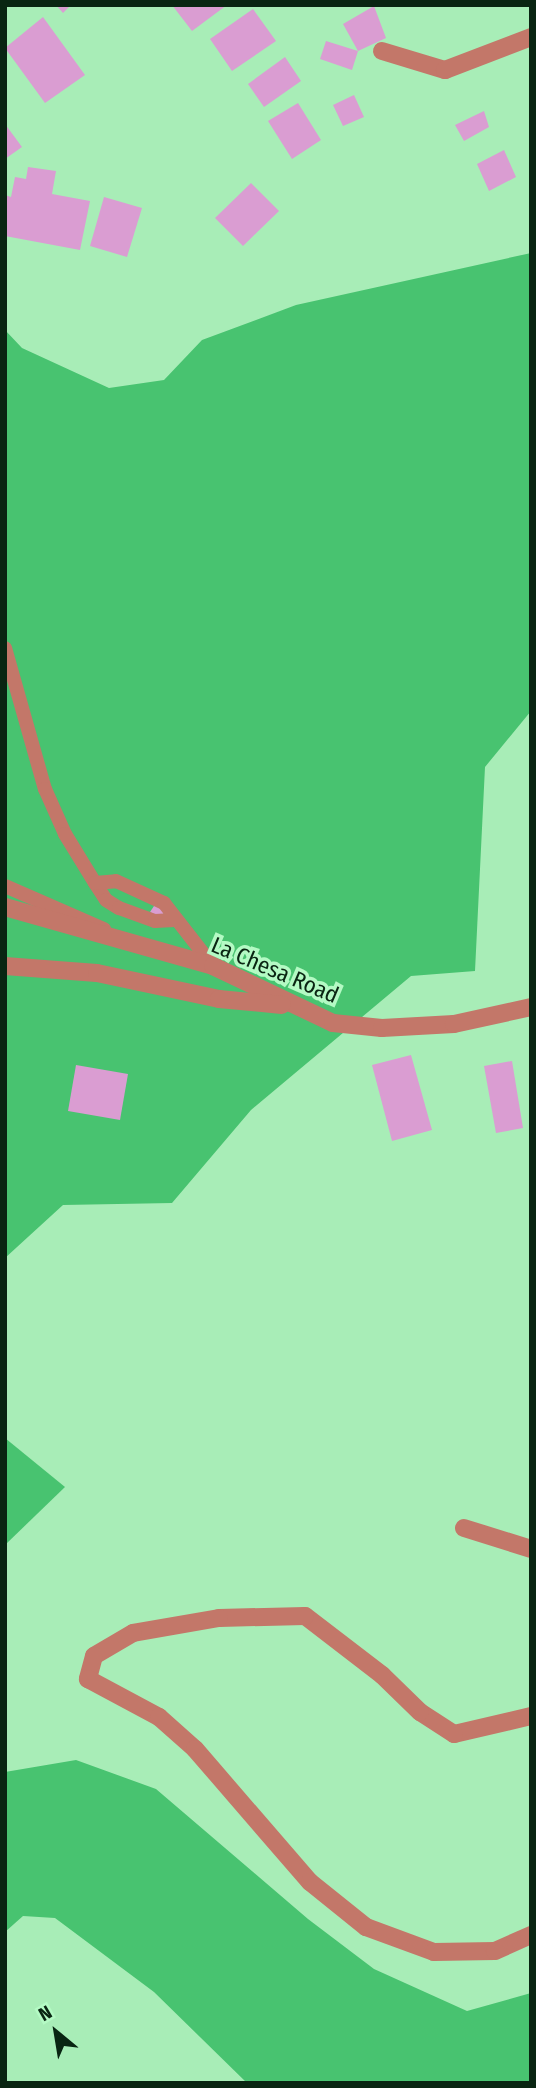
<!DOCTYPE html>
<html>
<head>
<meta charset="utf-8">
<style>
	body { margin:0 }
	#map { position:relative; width:536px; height:2088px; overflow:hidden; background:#a8edb7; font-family:"Fira Sans Condensed",sans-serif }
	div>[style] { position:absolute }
	.forest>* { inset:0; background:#48c370 }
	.building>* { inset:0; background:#da9dd2 }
	.lane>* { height:14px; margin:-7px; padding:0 7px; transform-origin:7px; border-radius:7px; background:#c37769 }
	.street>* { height:18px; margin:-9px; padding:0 9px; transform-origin:9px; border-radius:9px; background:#c37769 }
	span { translate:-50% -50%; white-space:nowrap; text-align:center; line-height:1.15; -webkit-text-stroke:7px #b4fac4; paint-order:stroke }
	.street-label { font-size:23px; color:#092512 }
	.frame { position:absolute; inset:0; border:7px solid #092512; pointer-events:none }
	.north { position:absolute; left:21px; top:1997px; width:70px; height:70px; -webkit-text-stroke:5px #b4fac4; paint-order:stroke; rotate:330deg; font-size:19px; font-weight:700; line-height:28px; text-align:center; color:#092512 }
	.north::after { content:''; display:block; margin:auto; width:24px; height:32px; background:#092512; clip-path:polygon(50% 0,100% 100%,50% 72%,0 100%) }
</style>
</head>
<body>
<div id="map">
	<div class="forest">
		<i style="clip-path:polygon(531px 253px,531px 711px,485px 767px,475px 971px,411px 976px,251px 1110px,172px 1203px,63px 1205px,5px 1258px,5px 330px,22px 348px,109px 388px,164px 380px,202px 340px,296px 305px)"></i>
		<i style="clip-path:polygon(5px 1438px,65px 1487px,5px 1545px)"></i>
		<i style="clip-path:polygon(76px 1760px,156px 1789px,308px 1919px,374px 1969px,467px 2011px,531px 1993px,531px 2083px,247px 2083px,154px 1992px,55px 1918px,23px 1916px,5px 1932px,5px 1772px)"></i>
	</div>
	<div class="building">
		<i style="clip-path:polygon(56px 5px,71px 5px,63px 13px)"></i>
		<i style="clip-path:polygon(172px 5px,227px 5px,192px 31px)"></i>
		<i style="clip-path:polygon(374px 6px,386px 38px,358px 51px,343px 24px)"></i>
		<i style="clip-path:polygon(253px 9px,276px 41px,232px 71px,210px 39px)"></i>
		<i style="clip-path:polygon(43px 17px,85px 75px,45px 103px,5px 48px)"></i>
		<i style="clip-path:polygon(326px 41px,358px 51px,352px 70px,320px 59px)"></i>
		<i style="clip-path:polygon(285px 57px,301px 81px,264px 107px,248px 84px)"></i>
		<i style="clip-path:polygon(354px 95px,364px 117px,343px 126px,333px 105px)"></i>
		<i style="clip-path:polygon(298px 103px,321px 140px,292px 159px,268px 121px)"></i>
		<i style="clip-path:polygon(484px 111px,489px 127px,464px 141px,455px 125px)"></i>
		<i style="clip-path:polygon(5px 124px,22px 147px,5px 159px)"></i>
		<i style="clip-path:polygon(504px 150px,516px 177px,489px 191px,477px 164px)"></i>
		<i style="clip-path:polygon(28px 167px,56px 171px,52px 194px,90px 201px,80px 250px,5px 236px,5px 195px,11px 197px,15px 177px,26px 179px)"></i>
		<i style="clip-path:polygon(251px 183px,279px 211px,243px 246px,215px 218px)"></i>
		<i style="clip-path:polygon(104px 197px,142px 208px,127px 257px,90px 246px)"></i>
		<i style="clip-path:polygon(156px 903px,166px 909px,161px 918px,150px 912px)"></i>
		<i style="clip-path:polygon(411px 1055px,432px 1130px,392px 1141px,372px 1065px)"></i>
		<i style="clip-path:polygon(512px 1061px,523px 1128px,496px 1133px,484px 1066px)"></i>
		<i style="clip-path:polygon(76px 1065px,128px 1074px,120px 1120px,68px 1111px)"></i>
	</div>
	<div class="lane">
		<i style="left:5px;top:648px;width:147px;rotate:74.2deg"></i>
		<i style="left:45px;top:789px;width:49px;rotate:66deg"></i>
		<i style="left:65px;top:834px;width:57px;rotate:58.5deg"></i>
		<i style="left:95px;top:883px;width:20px;rotate:57deg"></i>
		<i style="left:106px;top:900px;width:15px;rotate:32deg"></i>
		<i style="left:119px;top:908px;width:38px;rotate:20deg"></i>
		<i style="left:155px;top:921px;width:19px;rotate:-3deg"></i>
		<i style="left:95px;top:883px;width:21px;rotate:-5deg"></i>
		<i style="left:116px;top:881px;width:53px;rotate:24.6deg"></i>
		<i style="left:164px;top:903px;width:80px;rotate:52.1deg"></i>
		<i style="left:5px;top:886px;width:108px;rotate:23.5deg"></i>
	</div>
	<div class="street">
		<i style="left:382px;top:51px;width:66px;rotate:16.8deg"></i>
		<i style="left:445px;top:70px;width:92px;rotate:-21deg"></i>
		<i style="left:5px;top:907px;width:216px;rotate:15.8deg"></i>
		<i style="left:213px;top:966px;width:133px;rotate:25.4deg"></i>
		<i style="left:333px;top:1023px;width:49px;rotate:5.8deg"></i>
		<i style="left:382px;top:1028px;width:72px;rotate:-3.2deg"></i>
		<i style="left:454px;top:1024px;width:79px;rotate:-12.4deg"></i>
		<i style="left:5px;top:966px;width:92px;rotate:4.4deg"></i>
		<i style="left:97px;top:973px;width:125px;rotate:12deg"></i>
		<i style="left:219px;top:999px;width:63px;rotate:5.4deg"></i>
		<i style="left:464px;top:1528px;width:70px;rotate:17.4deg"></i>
		<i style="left:531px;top:1716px;width:79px;rotate:166.8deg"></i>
		<i style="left:454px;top:1734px;width:40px;rotate:-147.1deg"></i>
		<i style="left:420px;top:1712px;width:53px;rotate:-135.8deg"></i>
		<i style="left:382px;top:1675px;width:97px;rotate:-142.5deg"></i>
		<i style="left:305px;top:1616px;width:86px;rotate:178.7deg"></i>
		<i style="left:219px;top:1618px;width:87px;rotate:170.1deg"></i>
		<i style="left:133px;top:1633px;width:45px;rotate:149.5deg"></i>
		<i style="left:94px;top:1656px;width:24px;rotate:105deg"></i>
		<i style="left:88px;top:1679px;width:81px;rotate:28.2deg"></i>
		<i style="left:159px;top:1717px;width:48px;rotate:41.6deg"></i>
		<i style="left:195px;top:1749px;width:176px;rotate:49.2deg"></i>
		<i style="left:310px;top:1882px;width:72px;rotate:38.8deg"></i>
		<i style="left:366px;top:1927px;width:72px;rotate:20.2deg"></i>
		<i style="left:434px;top:1952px;width:61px;rotate:-0.9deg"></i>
		<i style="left:495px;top:1951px;width:39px;rotate:-24deg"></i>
	</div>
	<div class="street-label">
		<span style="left:275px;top:970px;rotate:23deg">La Chesa Road</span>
	</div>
	<div class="frame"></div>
	<div class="north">N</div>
</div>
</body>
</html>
